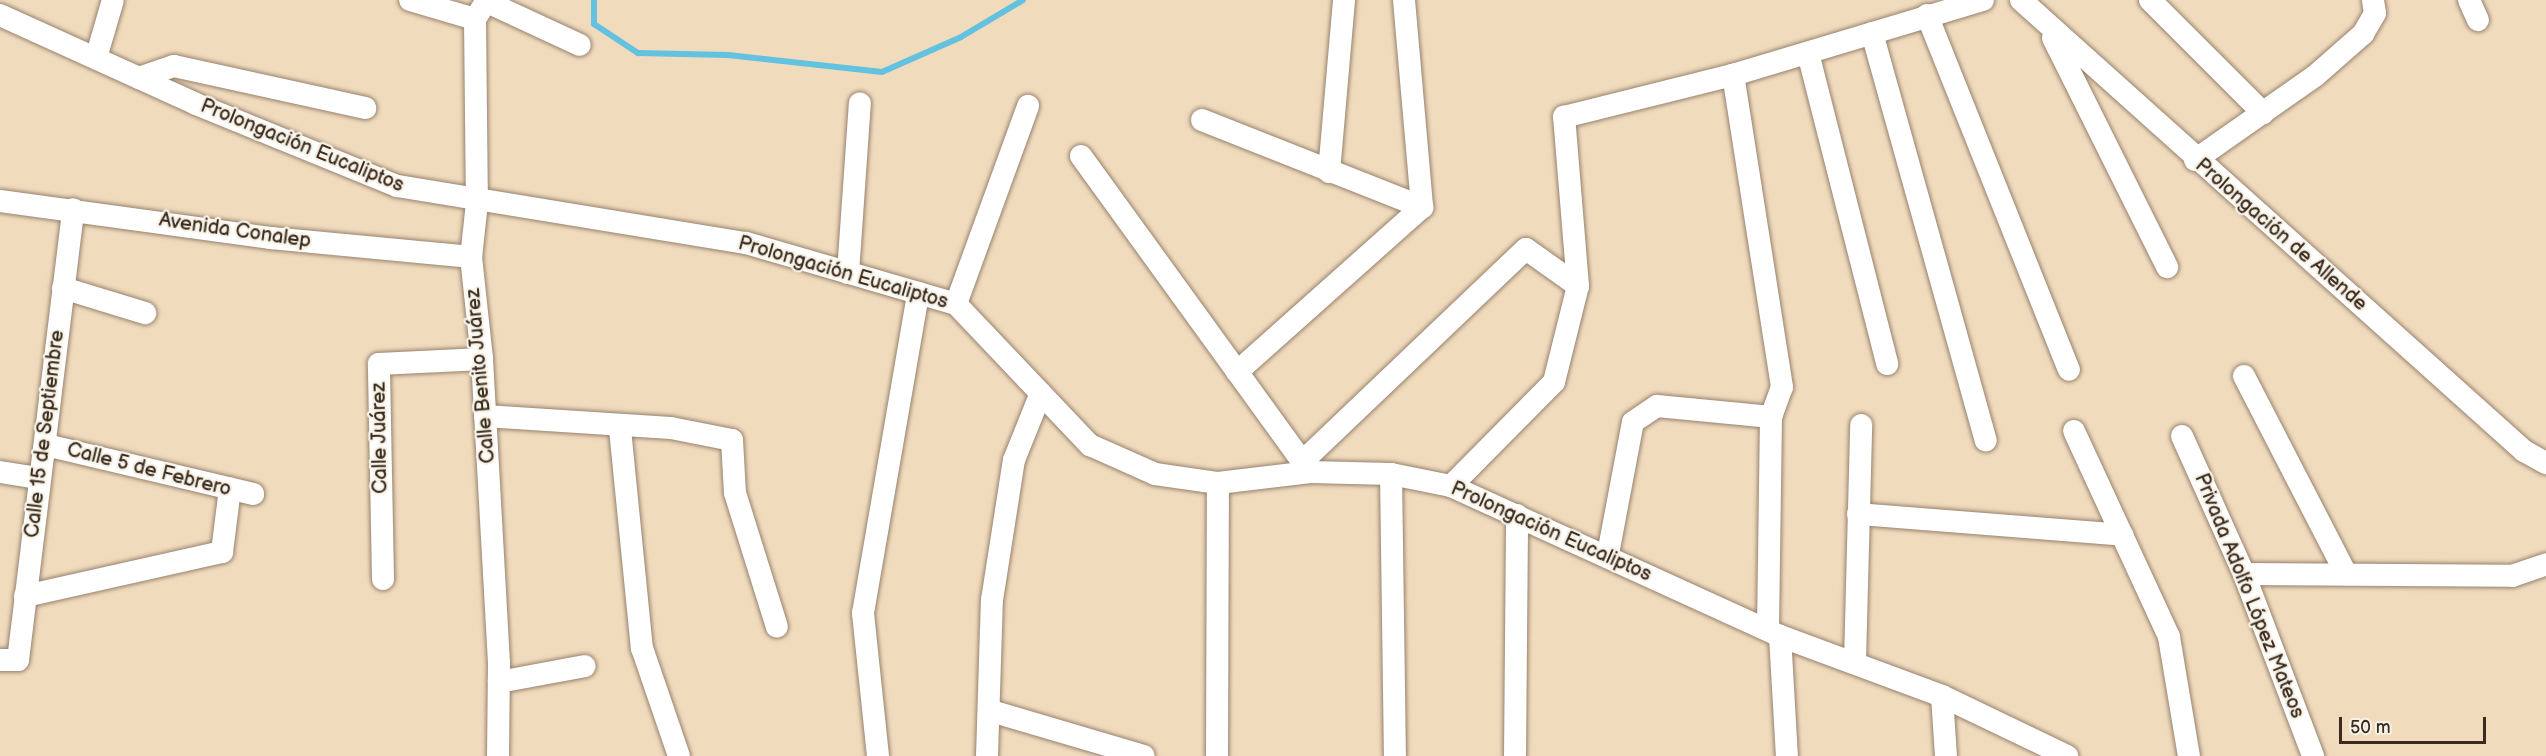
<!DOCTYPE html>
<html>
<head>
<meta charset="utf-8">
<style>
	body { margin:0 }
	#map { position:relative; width:2546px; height:756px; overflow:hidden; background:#f1dbbd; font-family:"Balsamiq Sans",sans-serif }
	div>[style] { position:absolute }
	.stream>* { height:6px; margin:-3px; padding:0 3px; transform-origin:3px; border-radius:3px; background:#62c2e0 }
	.roads { filter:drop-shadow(0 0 2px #96826e) drop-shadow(0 0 2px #96826e) }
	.street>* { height:22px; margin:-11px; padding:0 11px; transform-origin:11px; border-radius:11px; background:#fff }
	span { translate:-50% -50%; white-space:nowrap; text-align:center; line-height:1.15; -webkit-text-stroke:4.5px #f7f3e8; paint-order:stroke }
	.street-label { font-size:20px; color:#3b2a1e }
	.scale { position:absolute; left:2339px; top:717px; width:147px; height:27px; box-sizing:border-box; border:3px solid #3b2a1e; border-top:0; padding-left:8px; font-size:18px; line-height:21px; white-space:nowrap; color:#3b2a1e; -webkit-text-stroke:4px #f7f3e8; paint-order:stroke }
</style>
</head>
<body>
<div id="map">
	<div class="stream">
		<i style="left:594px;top:0;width:24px;rotate:90deg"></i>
		<i style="left:594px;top:24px;width:53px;rotate:33.4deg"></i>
		<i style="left:638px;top:53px;width:90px;rotate:1.3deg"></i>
		<i style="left:728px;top:55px;width:155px;rotate:6.3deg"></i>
		<i style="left:882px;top:72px;width:86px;rotate:-23.9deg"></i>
		<i style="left:961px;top:37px;width:72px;rotate:-30.8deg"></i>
	</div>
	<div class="roads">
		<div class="street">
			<i style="left:410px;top:0;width:68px;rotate:16.3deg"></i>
			<i style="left:487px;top:0;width:22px;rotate:122deg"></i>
			<i style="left:475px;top:19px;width:184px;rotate:89.4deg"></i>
			<i style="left:477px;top:203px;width:54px;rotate:96.3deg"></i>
			<i style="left:471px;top:257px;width:103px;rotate:83.8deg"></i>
			<i style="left:482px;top:359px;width:304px;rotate:86.8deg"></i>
			<i style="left:499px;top:663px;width:93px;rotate:90.6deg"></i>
			<i style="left:1404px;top:0;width:208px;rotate:85deg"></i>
			<i style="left:2021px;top:0;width:676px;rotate:41.88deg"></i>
			<i style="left:2524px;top:451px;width:25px;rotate:29deg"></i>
			<i style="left:2150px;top:0;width:160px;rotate:45deg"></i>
			<i style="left:2469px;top:0;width:22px;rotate:66deg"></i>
			<i style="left:487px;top:2px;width:102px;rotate:24.8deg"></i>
			<i style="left:0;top:15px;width:215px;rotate:24.4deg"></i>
			<i style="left:196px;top:104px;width:217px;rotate:22.2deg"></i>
			<i style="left:397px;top:186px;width:354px;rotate:9.3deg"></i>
			<i style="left:746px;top:243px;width:219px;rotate:16.2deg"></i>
			<i style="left:956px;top:304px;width:195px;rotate:46.5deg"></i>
			<i style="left:1090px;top:445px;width:71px;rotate:24deg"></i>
			<i style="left:1155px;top:474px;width:64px;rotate:8.1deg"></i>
			<i style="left:1218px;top:483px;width:93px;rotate:-6.8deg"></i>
			<i style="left:1310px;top:472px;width:81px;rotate:1.4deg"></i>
			<i style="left:1391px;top:474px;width:61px;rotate:11.3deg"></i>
			<i style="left:1451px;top:486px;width:362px;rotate:24.5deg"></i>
			<i style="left:1780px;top:636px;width:173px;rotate:20.3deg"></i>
			<i style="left:1942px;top:696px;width:139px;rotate:25.6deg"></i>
			<i style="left:1927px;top:15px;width:382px;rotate:68.2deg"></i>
			<i style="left:1872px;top:33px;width:423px;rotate:74.4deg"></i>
			<i style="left:2053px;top:38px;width:256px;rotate:63.5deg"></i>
			<i style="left:1808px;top:53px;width:321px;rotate:75.7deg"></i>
			<i style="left:96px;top:58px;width:60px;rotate:-73.7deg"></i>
			<i style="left:139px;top:78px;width:37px;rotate:-19deg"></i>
			<i style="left:174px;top:66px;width:196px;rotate:12.4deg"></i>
			<i style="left:1202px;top:120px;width:237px;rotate:21.6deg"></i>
			<i style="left:1081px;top:156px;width:390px;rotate:54.1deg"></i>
			<i style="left:2195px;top:160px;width:146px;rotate:-35deg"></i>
			<i style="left:2315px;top:76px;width:64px;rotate:-41.2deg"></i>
			<i style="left:2363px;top:34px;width:24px;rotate:-60deg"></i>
			<i style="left:2375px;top:13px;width:13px;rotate:-99deg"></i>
			<i style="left:1329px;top:172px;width:173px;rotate:-85deg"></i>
			<i style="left:0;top:201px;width:274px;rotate:7.8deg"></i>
			<i style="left:271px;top:238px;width:201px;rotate:5.4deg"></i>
			<i style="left:848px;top:273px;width:170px;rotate:-86deg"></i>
			<i style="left:63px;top:288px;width:86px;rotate:17deg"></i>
			<i style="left:956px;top:304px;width:211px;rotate:-70deg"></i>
			<i style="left:1237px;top:372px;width:248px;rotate:-41.7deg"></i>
			<i style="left:2244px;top:376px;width:223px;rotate:62.7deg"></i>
			<i style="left:485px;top:416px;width:186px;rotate:3.7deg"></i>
			<i style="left:671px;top:428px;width:62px;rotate:11.1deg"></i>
			<i style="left:732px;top:440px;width:53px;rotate:86.8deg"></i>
			<i style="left:735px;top:493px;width:140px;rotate:72.6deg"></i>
			<i style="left:620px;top:429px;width:220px;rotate:84.3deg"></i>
			<i style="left:642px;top:648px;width:114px;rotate:71.1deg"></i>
			<i style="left:2074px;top:431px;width:227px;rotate:65.2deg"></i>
			<i style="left:2169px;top:637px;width:121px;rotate:80.5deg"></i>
			<i style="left:2182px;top:436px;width:151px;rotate:65.8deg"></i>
			<i style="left:2244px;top:574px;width:195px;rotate:69.2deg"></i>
			<i style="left:46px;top:445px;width:213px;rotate:13.3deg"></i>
			<i style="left:1302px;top:462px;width:309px;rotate:-43.6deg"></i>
			<i style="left:1526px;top:249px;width:64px;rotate:35.4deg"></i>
			<i style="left:0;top:472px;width:39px;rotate:9deg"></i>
			<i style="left:1391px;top:474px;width:282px;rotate:89.2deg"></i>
			<i style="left:1451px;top:486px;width:146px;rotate:-45.3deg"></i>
			<i style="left:1554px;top:382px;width:99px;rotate:-76deg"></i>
			<i style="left:1578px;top:286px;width:170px;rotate:-94.7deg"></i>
			<i style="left:1564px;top:117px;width:174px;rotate:-14deg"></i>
			<i style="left:1733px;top:75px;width:261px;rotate:-16.7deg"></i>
			<i style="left:1858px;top:514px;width:265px;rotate:4.5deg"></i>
			<i style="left:1608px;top:554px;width:134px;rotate:-79.3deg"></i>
			<i style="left:1633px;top:422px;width:29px;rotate:-34deg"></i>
			<i style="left:1657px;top:406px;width:115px;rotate:5.5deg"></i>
			<i style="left:1771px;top:417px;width:32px;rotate:-70deg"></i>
			<i style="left:1782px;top:387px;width:316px;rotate:-98.9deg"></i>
			<i style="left:2244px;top:574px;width:268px;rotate:0.4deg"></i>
			<i style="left:2512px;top:576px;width:36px;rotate:-19deg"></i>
			<i style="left:383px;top:579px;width:215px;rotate:-91.1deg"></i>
			<i style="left:379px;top:364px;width:103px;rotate:-2.8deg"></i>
			<i style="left:25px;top:596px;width:202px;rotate:-12.6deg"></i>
			<i style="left:222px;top:552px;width:64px;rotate:-82.8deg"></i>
			<i style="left:1768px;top:630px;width:213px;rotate:-89.2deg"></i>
			<i style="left:1780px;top:636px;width:120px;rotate:86.7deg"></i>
			<i style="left:0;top:660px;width:18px"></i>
			<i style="left:18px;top:660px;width:454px;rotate:-83deg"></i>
			<i style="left:1855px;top:662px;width:237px;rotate:-88.5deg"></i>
			<i style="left:499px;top:682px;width:87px;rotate:-10.5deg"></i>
			<i style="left:1942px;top:696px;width:60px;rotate:86.2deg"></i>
			<i style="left:991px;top:711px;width:159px;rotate:16.4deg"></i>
			<i style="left:878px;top:756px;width:144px;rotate:-96deg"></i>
			<i style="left:863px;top:613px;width:325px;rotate:-80.2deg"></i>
			<i style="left:987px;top:756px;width:156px;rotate:-88.2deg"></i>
			<i style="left:992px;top:600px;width:142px;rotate:-81.1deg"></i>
			<i style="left:1014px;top:460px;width:72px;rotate:-68.1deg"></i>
			<i style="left:1217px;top:756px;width:273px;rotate:-89.8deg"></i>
			<i style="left:1515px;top:756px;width:241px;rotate:-89.5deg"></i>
		</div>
	</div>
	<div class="street-label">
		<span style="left:302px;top:146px;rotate:22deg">Prolongación Eucaliptos</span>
		<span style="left:235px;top:231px;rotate:8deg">Avenida Conalep</span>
		<span style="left:2281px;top:235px;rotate:41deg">Prolongación de Allende</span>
		<span style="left:843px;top:273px;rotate:16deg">Prolongación Eucaliptos</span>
		<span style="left:481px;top:376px;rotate:-95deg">Calle Benito Juárez</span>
		<span style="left:45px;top:434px;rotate:-83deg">Calle 15 de Septiembre</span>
		<span style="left:380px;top:438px;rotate:-91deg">Calle Juárez</span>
		<span style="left:149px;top:470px;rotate:14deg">Calle 5 de Febrero</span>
		<span style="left:1551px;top:532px;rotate:24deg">Prolongación Eucaliptos</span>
		<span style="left:2249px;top:596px;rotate:68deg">Privada Adolfo López Mateos</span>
	</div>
	<div class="scale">50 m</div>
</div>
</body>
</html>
